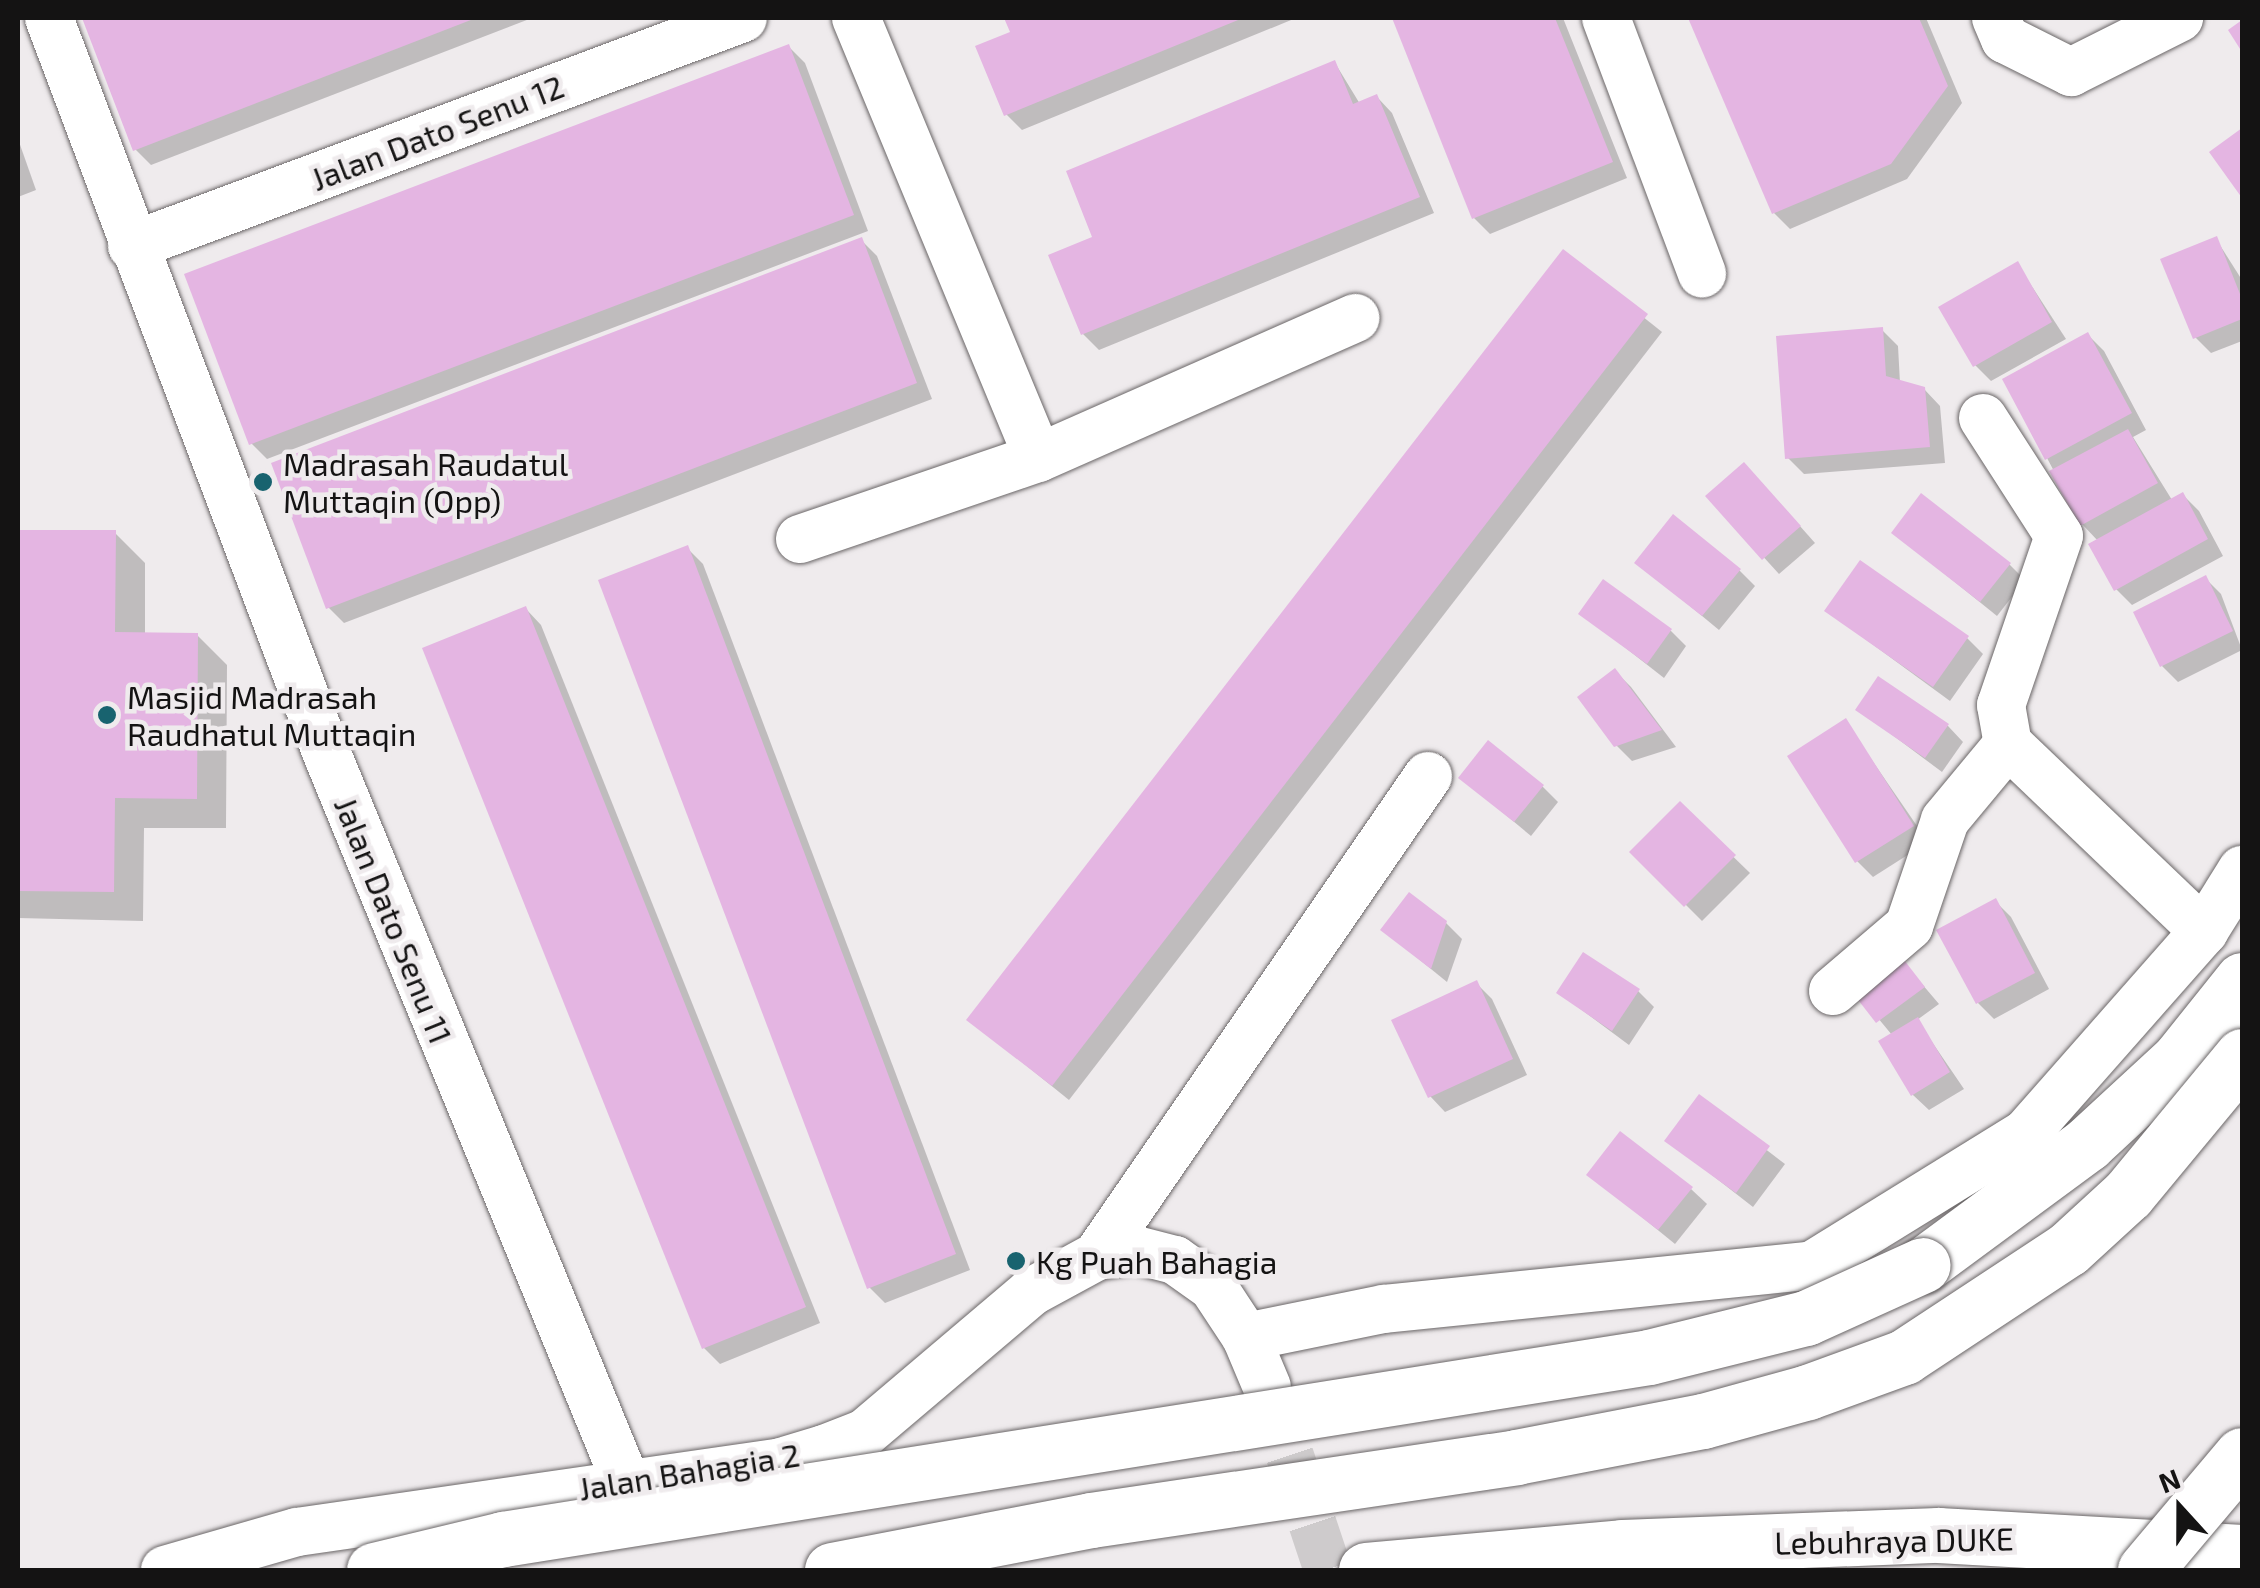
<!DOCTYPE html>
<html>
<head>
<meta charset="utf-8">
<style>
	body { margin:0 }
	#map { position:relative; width:2260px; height:1588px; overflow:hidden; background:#efebed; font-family:"Exo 2",sans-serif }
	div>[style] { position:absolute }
	.shadow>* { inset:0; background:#0003 }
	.building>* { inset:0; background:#e4b5e2 }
	.minor-tunnel>* { height:48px; margin-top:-24px; transform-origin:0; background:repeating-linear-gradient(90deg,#cecbcc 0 48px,transparent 0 72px) }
	.roads { filter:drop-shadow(0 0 2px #6a6667) drop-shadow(0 0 2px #6a6667) }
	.minor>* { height:48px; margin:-24px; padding:0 24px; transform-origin:24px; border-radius:24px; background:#fff }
	.motorway>* { height:55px; margin:-27.5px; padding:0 27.5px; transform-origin:27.5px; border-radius:27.5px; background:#fff }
	.bridges { filter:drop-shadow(0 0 2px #6a6667) drop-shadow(0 0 2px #6a6667) }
	.motorway-bridge>* { height:55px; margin:-27.5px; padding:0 27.5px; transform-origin:27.5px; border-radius:27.5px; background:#fff }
	.dots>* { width:28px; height:28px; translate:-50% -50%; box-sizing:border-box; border:5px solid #efebed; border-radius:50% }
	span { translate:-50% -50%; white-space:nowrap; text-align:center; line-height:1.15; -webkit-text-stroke:9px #efebed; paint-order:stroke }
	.street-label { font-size:32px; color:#141313 }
	.poi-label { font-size:32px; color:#141313 }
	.left { translate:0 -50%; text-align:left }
	.frame { position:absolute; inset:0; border:20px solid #141313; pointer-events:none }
	.north { position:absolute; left:2130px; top:1458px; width:100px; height:100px; -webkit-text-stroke:8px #efebed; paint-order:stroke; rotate:339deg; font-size:28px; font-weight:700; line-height:40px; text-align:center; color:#141313 }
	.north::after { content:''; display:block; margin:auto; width:35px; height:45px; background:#141313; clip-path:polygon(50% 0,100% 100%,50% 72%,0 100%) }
</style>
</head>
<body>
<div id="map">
	<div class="shadow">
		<i style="clip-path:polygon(85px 18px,532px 18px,151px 165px,135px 149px)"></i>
		<i style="clip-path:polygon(1006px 18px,1296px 18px,1022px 130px,1006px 114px,1013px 34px)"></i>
		<i style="clip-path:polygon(1395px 18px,1563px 18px,1627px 178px,1490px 234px,1474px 218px)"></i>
		<i style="clip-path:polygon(1690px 18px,1926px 18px,1962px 103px,1907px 179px,1790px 229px,1774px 213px)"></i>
		<i style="clip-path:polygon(789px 47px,805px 63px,868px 231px,267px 459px,251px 443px)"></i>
		<i style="clip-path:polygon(1335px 63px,1360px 104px,1377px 97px,1392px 113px,1434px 213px,1099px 350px,1083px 334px,1096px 238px)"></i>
		<i style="clip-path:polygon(18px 139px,36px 190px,18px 197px)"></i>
		<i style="clip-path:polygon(2216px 239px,2242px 280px,2242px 341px,2211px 353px,2195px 337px)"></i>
		<i style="clip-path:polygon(861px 240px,877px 256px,932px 399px,344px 623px,328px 607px)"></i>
		<i style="clip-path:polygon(1563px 253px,1662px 332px,1069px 1100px,970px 1020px)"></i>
		<i style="clip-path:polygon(2018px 265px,2066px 339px,1991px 381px,1975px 365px)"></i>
		<i style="clip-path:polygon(1882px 330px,1898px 346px,1900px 383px,1924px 389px,1940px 406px,1945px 463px,1804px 474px,1788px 458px)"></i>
		<i style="clip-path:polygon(2088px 335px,2104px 351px,2146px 430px,2133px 437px,2172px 500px,2183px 495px,2199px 511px,2223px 556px,2132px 605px,2116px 589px,2098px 541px,2082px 524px,2047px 458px)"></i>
		<i style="clip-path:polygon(1760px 481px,1815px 543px,1779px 574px,1708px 496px)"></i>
		<i style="clip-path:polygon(18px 532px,115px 533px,145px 563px,145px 635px,197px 635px,227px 665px,226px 828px,144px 828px,143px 921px,18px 918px)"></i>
		<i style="clip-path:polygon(1894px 533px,2009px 564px,2025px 580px,1997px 616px)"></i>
		<i style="clip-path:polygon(687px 548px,703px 564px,970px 1270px,885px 1303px,869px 1287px)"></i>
		<i style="clip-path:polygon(1638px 563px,1739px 570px,1755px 586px,1719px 630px)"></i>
		<i style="clip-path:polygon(2205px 578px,2221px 594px,2242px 650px,2178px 682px,2162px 666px)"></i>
		<i style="clip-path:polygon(526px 609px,541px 625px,820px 1323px,720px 1364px,704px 1348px)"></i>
		<i style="clip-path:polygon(1827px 611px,1967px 638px,1983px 654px,1950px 701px)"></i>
		<i style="clip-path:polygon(1581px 613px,1671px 631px,1686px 646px,1664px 678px)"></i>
		<i style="clip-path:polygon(1615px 671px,1631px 687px,1676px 747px,1632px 761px,1616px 745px)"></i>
		<i style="clip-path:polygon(1859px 710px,1948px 726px,1963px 742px,1942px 772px)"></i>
		<i style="clip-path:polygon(1845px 721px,1928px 842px,1873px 877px,1857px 861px)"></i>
		<i style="clip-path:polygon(1461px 778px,1542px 786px,1558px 802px,1531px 836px)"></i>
		<i style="clip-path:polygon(1680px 805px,1750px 873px,1702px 921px,1633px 852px)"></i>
		<i style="clip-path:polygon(1995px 901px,2011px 917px,2049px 989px,1994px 1019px,1978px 1003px)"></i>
		<i style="clip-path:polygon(1446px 923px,1462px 939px,1447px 982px,1383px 930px)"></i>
		<i style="clip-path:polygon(1893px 950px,1939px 1004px,1917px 1020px,1964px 1089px,1929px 1110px,1913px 1095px,1892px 1035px,1849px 983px)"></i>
		<i style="clip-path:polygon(1476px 983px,1492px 999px,1527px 1075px,1445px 1112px,1430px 1096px)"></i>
		<i style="clip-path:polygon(1638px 991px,1654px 1007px,1629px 1045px,1559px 993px)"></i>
		<i style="clip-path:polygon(1699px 1098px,1785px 1164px,1753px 1207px,1667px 1140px)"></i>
		<i style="clip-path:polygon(1589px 1174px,1691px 1189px,1707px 1204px,1675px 1244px)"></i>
	</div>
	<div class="building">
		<i style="clip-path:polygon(82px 18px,476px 18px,133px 151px)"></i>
		<i style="clip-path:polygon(1004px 18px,1243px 18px,1004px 116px,975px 46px,1010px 32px)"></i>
		<i style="clip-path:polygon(1392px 18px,1555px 18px,1613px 162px,1472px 219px)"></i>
		<i style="clip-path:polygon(1688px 18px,1919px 18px,1948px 86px,1891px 164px,1772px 214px)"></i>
		<i style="clip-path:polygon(2242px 20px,2242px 52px,2228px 30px)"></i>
		<i style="clip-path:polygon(789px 44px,854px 215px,249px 445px,184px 274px)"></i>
		<i style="clip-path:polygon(1335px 60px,1353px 104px,1377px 94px,1420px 197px,1081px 335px,1048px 255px,1092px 237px,1066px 171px)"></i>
		<i style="clip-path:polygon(2242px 128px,2242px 198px,2209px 152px)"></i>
		<i style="clip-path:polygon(2217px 236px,2242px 299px,2242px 319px,2193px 339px,2160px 259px)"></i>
		<i style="clip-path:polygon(862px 237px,917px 383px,326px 609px,271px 463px)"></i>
		<i style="clip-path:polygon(1563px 249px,1648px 314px,1052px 1086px,966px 1020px)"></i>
		<i style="clip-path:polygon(2018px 261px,2052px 322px,1973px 367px,1938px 307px)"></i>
		<i style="clip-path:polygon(1883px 327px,1886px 376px,1925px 387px,1930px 447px,1785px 459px,1776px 336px)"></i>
		<i style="clip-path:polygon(2088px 332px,2132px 413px,2045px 460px,2002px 379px)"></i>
		<i style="clip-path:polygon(2128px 429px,2158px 483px,2080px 526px,2049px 471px)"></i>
		<i style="clip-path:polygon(1744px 462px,1801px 526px,1762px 560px,1705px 496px)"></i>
		<i style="clip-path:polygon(2183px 492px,2208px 539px,2114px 591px,2088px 544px)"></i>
		<i style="clip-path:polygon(1921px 493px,2011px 563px,1980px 602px,1891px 533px)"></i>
		<i style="clip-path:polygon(1673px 514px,1741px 569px,1702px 616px,1634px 563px)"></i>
		<i style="clip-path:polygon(18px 530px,116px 530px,115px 632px,198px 633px,197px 799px,115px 798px,114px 892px,18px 891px)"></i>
		<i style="clip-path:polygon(688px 545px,956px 1254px,867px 1289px,598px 580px)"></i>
		<i style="clip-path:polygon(1860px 560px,1969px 636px,1933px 687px,1824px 611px)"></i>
		<i style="clip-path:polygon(2206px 575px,2233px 631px,2160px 667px,2133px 612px)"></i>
		<i style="clip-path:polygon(1603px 579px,1672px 629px,1647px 664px,1578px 614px)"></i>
		<i style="clip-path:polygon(526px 606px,806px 1307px,702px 1349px,422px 648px)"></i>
		<i style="clip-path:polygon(1615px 668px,1662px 730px,1614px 747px,1577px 697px)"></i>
		<i style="clip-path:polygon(1878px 676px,1949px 724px,1925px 758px,1855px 710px)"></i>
		<i style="clip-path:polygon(1846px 718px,1914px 826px,1855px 863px,1787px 756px)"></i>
		<i style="clip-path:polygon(1488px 740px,1544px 785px,1514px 822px,1458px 778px)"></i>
		<i style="clip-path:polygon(1680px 801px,1736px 855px,1684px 907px,1629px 852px)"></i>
		<i style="clip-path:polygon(1409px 892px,1447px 921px,1431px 969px,1380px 930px)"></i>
		<i style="clip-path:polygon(1996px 898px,2035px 973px,1976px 1004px,1936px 930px)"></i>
		<i style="clip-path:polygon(1894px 947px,1925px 987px,1876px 1023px,1845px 983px)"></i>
		<i style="clip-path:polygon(1583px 952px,1640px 989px,1612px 1031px,1556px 993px)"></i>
		<i style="clip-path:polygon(1477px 980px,1513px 1059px,1428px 1098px,1391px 1020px)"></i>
		<i style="clip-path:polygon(1918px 1017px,1950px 1072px,1911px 1096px,1878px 1041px)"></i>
		<i style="clip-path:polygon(1699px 1094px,1770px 1146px,1736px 1193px,1664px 1141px)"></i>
		<i style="clip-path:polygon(1620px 1131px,1693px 1187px,1658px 1230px,1586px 1175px)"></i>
	</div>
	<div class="minor-tunnel">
		<i style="left:1267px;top:1387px;width:193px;rotate:71.6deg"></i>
	</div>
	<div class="roads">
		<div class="minor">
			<i style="left:49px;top:18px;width:787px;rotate:69.31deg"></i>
			<i style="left:327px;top:754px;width:785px;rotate:67.68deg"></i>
			<i style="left:856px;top:18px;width:476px;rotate:67.5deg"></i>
			<i style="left:1606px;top:18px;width:273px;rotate:69.4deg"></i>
			<i style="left:1996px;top:18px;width:23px;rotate:67deg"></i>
			<i style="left:2005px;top:39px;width:74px;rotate:26.6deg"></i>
			<i style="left:2071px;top:72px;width:121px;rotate:-26.6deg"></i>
			<i style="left:132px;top:246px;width:652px;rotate:-20.46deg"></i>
			<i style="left:1983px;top:418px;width:140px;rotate:57.2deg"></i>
			<i style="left:2059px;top:536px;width:179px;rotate:108.9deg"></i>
			<i style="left:2001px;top:705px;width:40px;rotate:80deg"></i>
			<i style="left:2008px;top:744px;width:271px;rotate:43.7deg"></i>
			<i style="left:800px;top:539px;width:251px;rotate:-18.8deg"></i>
			<i style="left:1038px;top:458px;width:347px;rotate:-23.8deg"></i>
			<i style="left:1833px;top:991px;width:100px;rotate:-40.5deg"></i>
			<i style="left:1909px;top:926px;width:112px;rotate:-71.2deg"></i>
			<i style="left:1945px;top:820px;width:99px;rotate:-50.3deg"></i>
			<i style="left:1097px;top:1256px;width:583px;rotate:-55.41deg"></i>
			<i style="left:1246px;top:1337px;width:141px;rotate:-11.5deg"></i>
			<i style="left:1384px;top:1309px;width:429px;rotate:-5.8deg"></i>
			<i style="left:1811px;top:1266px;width:253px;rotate:-31.7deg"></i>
			<i style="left:2026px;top:1133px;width:269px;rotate:-48.6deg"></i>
			<i style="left:2204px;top:931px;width:72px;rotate:-58.1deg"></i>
			<i style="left:165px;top:1570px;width:137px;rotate:-16.1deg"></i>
			<i style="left:297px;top:1532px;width:489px;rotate:-8.2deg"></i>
			<i style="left:781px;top:1462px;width:45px;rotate:-16.8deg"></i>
			<i style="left:824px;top:1449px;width:44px;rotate:-21.3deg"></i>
			<i style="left:865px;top:1433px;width:218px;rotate:-40.3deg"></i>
			<i style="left:1031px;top:1292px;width:75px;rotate:-28.6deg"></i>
			<i style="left:1097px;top:1256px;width:39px;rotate:-9deg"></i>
			<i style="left:1136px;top:1250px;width:40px;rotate:14.4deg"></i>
			<i style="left:1175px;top:1260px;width:47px;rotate:35.4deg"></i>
			<i style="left:1213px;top:1287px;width:60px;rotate:56.6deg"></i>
			<i style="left:1246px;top:1337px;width:54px;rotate:67.2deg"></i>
		</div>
		<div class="motorway">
			<i style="left:1923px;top:1265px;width:204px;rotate:-36.4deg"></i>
			<i style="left:2087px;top:1144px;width:125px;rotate:-42.7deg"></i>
			<i style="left:2179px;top:1059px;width:101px;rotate:-51.4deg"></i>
			<i style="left:1366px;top:1570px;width:257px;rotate:-5.1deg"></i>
			<i style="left:1622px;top:1547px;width:316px;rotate:-2.2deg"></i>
			<i style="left:1938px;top:1535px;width:304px;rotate:3.2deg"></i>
		</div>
	</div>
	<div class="bridges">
		<div class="motorway-bridge">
			<i style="left:374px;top:1570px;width:133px;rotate:-13.5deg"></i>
			<i style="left:503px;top:1539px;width:1160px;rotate:-9.02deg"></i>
			<i style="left:1649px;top:1357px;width:162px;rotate:-14deg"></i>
			<i style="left:1806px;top:1318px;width:128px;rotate:-24.4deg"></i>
			<i style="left:832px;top:1570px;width:264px;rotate:-10.9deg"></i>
			<i style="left:1091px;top:1520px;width:430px;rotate:-8.4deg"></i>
			<i style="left:1516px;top:1457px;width:190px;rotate:-10.9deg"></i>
			<i style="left:1703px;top:1421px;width:109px;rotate:-15.4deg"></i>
			<i style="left:1808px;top:1392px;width:102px;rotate:-20deg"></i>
			<i style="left:1904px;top:1357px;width:196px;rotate:-33.4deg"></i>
			<i style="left:2068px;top:1249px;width:81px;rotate:-42.5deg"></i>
			<i style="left:2128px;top:1194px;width:179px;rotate:-50.4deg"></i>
			<i style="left:2145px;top:1570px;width:150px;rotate:-49.9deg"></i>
		</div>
	</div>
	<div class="dots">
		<i style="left:263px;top:482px;background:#18636f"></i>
		<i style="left:107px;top:715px;background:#18636f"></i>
		<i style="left:1016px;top:1261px;background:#18636f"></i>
	</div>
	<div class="street-label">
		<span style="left:437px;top:132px;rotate:-21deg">Jalan Dato Senu 12</span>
		<span style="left:394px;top:920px;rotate:68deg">Jalan Dato Senu 11</span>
		<span style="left:689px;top:1471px;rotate:-9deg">Jalan Bahagia 2</span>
		<span style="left:1894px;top:1540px;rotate:-1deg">Lebuhraya DUKE</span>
	</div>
	<div class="poi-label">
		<span class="left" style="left:283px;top:482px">Madrasah Raudatul<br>Muttaqin (Opp)</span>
		<span class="left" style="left:127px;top:715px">Masjid Madrasah<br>Raudhatul Muttaqin</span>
		<span class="left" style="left:1036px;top:1261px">Kg Puah Bahagia</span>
	</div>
	<div class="frame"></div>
	<div class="north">N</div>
</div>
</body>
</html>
